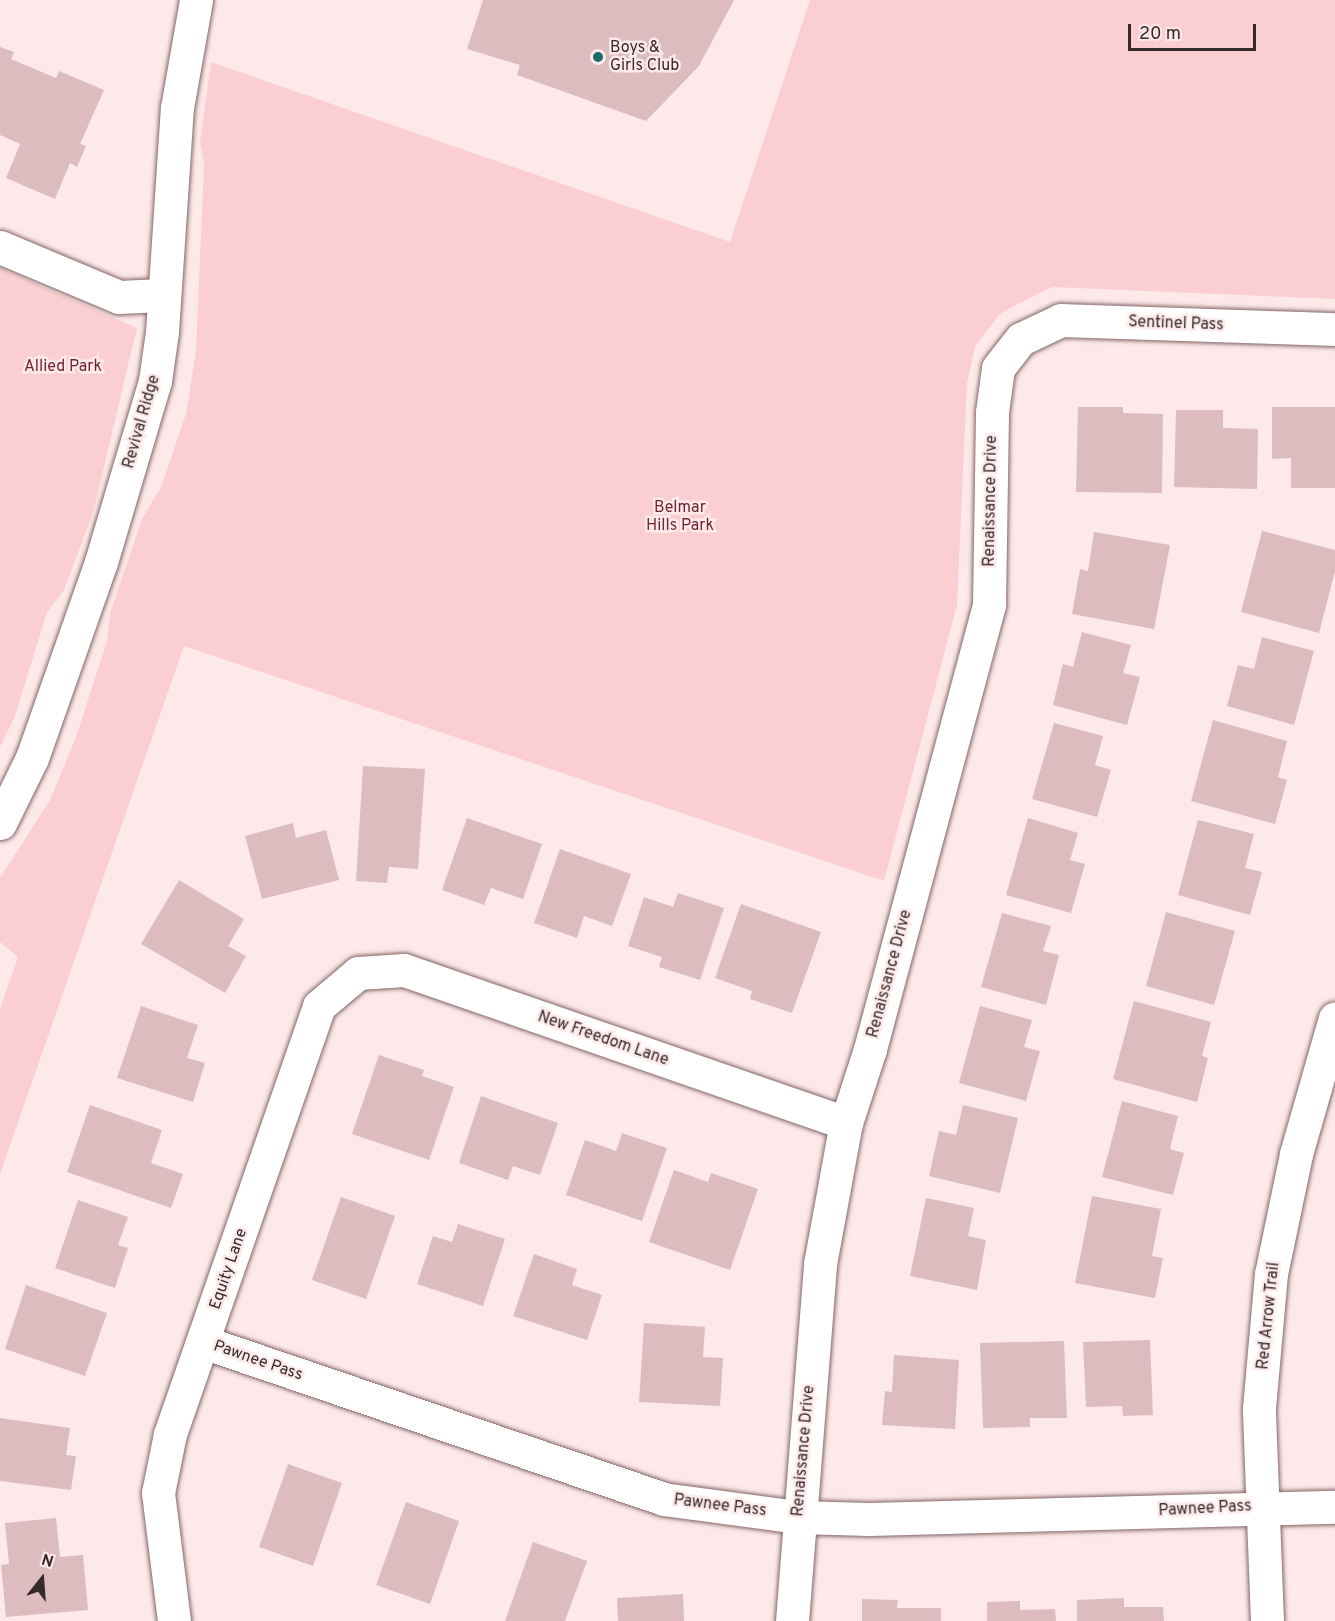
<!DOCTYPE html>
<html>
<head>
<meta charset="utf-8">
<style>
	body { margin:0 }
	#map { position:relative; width:1335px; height:1621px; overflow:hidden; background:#fde9e9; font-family:Overpass,sans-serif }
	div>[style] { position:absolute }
	.green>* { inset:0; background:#fbcfd1 }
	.building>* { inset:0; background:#dcbcbe }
	.roads { filter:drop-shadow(0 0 2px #826667) drop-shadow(0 0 2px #826667) }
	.minor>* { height:33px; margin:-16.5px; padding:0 16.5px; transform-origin:16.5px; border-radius:16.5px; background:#fff }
	.dots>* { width:16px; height:16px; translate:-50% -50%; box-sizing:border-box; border:3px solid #fde9e9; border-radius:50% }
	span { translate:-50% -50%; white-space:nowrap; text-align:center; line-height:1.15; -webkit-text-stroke:5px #fde9e9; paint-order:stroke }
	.poi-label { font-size:16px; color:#35292a }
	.left { translate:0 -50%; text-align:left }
	.street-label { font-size:16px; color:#35292a }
	.park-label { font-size:16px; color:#71242f }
	.north { position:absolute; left:12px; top:1549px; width:60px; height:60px; -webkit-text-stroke:4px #fde9e9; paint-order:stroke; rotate:17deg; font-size:16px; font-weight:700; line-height:24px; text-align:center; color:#35292a }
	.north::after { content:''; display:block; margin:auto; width:21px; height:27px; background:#35292a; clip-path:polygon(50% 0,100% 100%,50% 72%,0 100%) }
	.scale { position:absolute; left:1128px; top:24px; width:128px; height:27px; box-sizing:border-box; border:3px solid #35292a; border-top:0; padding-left:8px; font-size:18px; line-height:21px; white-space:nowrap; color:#35292a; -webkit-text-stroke:4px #fde9e9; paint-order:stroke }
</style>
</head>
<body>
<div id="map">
	<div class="green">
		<i style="clip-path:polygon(810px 0,1335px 0,1335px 299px,1052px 287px,1001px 313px,975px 346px,967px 383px,957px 605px,884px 881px,184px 646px,0 1174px,0 1009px,18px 957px,0 942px,0 878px,50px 800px,76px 737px,107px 641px,110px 613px,142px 519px,161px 487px,186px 414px,196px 351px,204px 164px,200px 142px,211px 62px,730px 242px)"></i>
		<i style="clip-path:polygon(0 268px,137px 328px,93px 513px,64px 590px,47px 612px,15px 716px,0 747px)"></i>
	</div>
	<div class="building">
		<i style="clip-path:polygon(483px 0,734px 0,699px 66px,646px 121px,517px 75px,520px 65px,467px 49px)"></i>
		<i style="clip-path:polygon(0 47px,14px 52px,11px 59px,56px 78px,59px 71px,104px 90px,80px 144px,86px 146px,77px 167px,70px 163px,55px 199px,6px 178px,20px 144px,0 135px)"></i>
		<i style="clip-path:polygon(1078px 407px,1123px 407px,1123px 413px,1163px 414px,1162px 493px,1076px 492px)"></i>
		<i style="clip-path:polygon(1272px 407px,1335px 407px,1335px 488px,1291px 488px,1291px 458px,1272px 459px)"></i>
		<i style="clip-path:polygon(1176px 410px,1223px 410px,1223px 428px,1258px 429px,1257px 489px,1174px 487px)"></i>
		<i style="clip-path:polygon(1262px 531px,1335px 550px,1335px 571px,1319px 633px,1241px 612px)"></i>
		<i style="clip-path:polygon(1094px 532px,1170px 545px,1154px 629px,1072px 614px,1080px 569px,1088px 571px)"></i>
		<i style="clip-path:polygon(1082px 632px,1131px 645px,1123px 673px,1140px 677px,1127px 725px,1053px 705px,1063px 664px,1073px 667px)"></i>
		<i style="clip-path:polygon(1262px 637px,1314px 651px,1294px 725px,1227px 706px,1238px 665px,1254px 669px)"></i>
		<i style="clip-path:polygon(1213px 720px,1287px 741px,1278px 777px,1287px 780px,1275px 824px,1191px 801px)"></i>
		<i style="clip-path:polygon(1054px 723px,1103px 736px,1095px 765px,1111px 770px,1097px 817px,1032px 799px)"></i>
		<i style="clip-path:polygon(363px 766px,425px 769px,418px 869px,389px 867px,387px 883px,356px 881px)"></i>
		<i style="clip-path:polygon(467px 818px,542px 844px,523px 899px,491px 888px,484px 905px,442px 890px)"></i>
		<i style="clip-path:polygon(1028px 818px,1078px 833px,1070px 860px,1085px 864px,1071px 913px,1006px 895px)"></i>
		<i style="clip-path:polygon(1198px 820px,1254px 834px,1245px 868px,1262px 872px,1250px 915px,1178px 895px)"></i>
		<i style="clip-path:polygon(293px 823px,296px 838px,326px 830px,339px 880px,262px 899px,245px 836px)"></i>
		<i style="clip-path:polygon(560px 849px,631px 874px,612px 926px,584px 916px,577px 938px,534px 923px)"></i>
		<i style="clip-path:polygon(179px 880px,244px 919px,228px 946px,246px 956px,225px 993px,141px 944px)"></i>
		<i style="clip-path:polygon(678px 893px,724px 908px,700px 980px,659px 967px,662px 957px,628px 946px,644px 897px,673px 907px)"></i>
		<i style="clip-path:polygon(741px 904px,821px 932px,792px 1013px,750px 999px,752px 991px,715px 978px)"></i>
		<i style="clip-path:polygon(1166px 912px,1235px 931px,1214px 1005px,1146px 986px)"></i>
		<i style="clip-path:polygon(1002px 913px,1051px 926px,1043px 951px,1059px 955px,1046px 1005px,981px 987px)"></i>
		<i style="clip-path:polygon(1134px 1001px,1211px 1022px,1202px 1056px,1208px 1058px,1197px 1102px,1113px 1079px)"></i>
		<i style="clip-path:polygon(141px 1006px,198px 1025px,187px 1058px,205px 1063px,193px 1102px,117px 1078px)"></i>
		<i style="clip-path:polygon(980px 1006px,1032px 1020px,1024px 1047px,1040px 1051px,1026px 1101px,959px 1083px)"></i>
		<i style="clip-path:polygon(379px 1055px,424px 1070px,422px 1076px,454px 1087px,429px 1160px,352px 1134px)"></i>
		<i style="clip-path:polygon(481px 1096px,558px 1123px,540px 1175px,513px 1166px,508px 1180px,459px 1163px)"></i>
		<i style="clip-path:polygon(1122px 1101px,1178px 1116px,1170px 1149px,1184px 1153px,1173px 1195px,1102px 1177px)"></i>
		<i style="clip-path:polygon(90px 1105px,162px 1130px,151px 1163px,183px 1174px,171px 1208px,67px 1172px)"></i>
		<i style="clip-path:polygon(963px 1105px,1018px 1118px,1000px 1193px,929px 1176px,939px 1131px,956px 1135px)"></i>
		<i style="clip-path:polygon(622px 1133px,667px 1148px,642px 1221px,566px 1195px,585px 1140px,616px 1151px)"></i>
		<i style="clip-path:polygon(674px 1170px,708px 1182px,711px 1173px,758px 1189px,730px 1270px,649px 1242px)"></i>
		<i style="clip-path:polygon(1092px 1196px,1161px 1209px,1152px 1256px,1163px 1258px,1155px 1298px,1075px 1283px)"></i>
		<i style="clip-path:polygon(341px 1197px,395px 1216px,366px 1299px,312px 1280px)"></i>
		<i style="clip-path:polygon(926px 1198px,974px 1208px,968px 1236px,986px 1240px,977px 1290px,910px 1276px)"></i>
		<i style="clip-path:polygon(78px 1200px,128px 1217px,118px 1245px,128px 1248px,115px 1288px,55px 1268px)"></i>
		<i style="clip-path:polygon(458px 1224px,505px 1239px,483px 1306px,417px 1284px,433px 1236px,452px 1242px)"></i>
		<i style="clip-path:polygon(534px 1254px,577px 1269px,572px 1285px,602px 1295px,587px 1340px,513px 1316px)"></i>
		<i style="clip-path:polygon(26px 1285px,107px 1313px,85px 1376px,5px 1349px)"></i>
		<i style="clip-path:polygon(644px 1323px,705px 1327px,703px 1357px,723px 1358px,720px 1406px,639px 1402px)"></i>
		<i style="clip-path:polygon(1150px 1340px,1153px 1415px,1123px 1416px,1122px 1406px,1086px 1407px,1083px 1342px)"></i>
		<i style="clip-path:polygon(1064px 1341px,1067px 1418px,1030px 1418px,1030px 1427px,983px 1428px,980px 1343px)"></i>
		<i style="clip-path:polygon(894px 1355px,959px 1360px,955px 1429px,882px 1425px,885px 1391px,892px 1392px)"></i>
		<i style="clip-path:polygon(0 1418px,70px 1428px,66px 1455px,76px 1456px,71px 1490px,0 1481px)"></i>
		<i style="clip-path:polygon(288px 1464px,342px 1483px,313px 1566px,259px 1547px)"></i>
		<i style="clip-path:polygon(406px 1502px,459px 1521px,430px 1604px,376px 1585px)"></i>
		<i style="clip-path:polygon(56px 1518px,60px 1557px,83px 1555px,88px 1610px,6px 1617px,1px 1565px,9px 1564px,5px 1523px)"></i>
		<i style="clip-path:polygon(533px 1542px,587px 1561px,565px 1621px,505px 1621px)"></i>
		<i style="clip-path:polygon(683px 1594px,684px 1621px,618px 1621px,617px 1598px)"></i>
		<i style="clip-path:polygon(1124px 1598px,1124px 1607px,1163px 1607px,1164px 1621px,1077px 1621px,1077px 1600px)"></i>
		<i style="clip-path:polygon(862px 1599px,898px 1600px,897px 1608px,941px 1608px,941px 1621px,862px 1621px)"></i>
		<i style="clip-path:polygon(1020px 1601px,1020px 1610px,1055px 1609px,1056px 1621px,987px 1621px,987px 1602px)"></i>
	</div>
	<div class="roads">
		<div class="minor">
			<i style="left:0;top:247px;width:129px;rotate:22.8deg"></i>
			<i style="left:119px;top:297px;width:43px;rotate:-2.7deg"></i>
			<i style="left:0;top:823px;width:72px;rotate:-63.8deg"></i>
			<i style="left:32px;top:758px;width:208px;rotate:-70.6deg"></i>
			<i style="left:101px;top:562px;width:189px;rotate:-73.4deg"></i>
			<i style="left:155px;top:381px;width:49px;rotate:-81.9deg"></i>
			<i style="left:162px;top:332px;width:225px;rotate:-86.2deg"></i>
			<i style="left:177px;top:108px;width:110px;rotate:-80deg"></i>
			<i style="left:203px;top:1342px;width:486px;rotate:18.8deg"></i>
			<i style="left:663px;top:1499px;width:136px;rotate:7.6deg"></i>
			<i style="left:798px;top:1517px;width:71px;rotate:1.6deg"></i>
			<i style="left:869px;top:1519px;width:466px;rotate:-1.5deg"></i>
			<i style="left:174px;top:1621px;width:129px;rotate:-97.1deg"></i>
			<i style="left:158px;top:1493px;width:60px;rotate:-78.5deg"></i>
			<i style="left:170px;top:1434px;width:453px;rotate:-70.8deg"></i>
			<i style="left:319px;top:1006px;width:51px;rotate:-40.2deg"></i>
			<i style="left:358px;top:973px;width:46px;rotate:-3.7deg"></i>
			<i style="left:404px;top:970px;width:468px;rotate:19.1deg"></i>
			<i style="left:792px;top:1621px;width:358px;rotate:-85.5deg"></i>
			<i style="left:820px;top:1264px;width:143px;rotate:-79.6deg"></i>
			<i style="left:846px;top:1123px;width:78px;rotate:-72deg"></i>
			<i style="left:870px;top:1049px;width:460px;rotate:-75deg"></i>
			<i style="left:989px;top:605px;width:193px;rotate:-89.1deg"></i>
			<i style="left:992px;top:412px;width:44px;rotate:-82.2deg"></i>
			<i style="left:998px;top:368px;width:37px;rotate:-52deg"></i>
			<i style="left:1021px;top:339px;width:44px;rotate:-25.4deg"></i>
			<i style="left:1061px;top:320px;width:274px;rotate:1.9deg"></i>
			<i style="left:1267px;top:1621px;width:213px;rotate:-92.2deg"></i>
			<i style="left:1259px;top:1408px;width:135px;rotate:-84.9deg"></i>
			<i style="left:1271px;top:1274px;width:123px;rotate:-78.2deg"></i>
			<i style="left:1296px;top:1154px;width:141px;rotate:-74deg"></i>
		</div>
	</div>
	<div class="dots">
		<i style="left:598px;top:57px;background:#1c696a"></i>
	</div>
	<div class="poi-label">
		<span class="left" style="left:610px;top:57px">Boys &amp;<br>Girls Club</span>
	</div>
	<div class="street-label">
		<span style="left:1176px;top:324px;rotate:2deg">Sentinel Pass</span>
		<span style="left:142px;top:422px;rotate:-74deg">Revival Ridge</span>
		<span style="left:991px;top:501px;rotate:-89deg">Renaissance Drive</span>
		<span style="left:890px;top:974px;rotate:-75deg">Renaissance Drive</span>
		<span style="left:603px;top:1039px;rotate:19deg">New Freedom Lane</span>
		<span style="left:229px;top:1269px;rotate:-71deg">Equity Lane</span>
		<span style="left:1269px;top:1316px;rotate:-84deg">Red Arrow Trail</span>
		<span style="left:258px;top:1361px;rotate:19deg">Pawnee Pass</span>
		<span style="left:804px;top:1451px;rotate:-85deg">Renaissance Drive</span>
		<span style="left:720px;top:1506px;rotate:7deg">Pawnee Pass</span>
		<span style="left:1205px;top:1509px;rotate:-3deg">Pawnee Pass</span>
	</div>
	<div class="park-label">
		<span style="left:63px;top:367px">Allied Park</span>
		<span style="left:680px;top:517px">Belmar<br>Hills Park</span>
	</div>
	<div class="north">N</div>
	<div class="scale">20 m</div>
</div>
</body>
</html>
